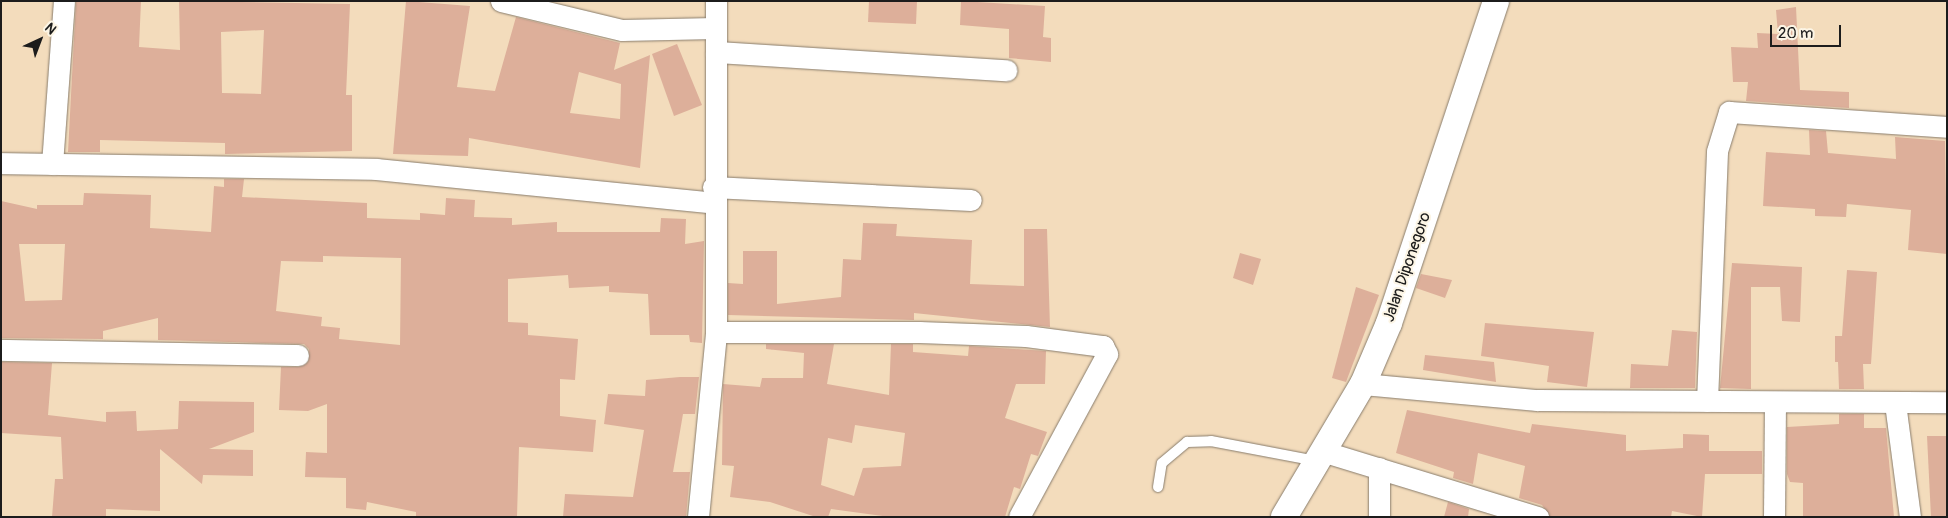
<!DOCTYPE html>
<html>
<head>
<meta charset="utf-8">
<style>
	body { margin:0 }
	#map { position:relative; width:1948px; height:518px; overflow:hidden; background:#f3dcbc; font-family:Pangolin,sans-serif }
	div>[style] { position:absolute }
	.building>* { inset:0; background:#ddaf9a }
	.roads { filter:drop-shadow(0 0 1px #887c6c) drop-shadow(0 0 1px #887c6c) }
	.service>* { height:10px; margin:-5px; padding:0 5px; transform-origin:5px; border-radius:5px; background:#fff }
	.minor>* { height:21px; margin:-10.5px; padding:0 10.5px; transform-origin:10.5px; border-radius:10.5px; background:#fff }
	.tertiary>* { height:26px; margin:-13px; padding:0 13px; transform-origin:13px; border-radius:13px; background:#fff }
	span { translate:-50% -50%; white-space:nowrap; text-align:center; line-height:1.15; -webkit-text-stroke:4px #fcf5e5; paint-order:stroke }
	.street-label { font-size:16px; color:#1c1c1c }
	.frame { position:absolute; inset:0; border:2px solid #1c1c1c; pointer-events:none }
	.north { position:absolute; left:15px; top:15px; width:50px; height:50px; -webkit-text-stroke:4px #fcf5e5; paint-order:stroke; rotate:43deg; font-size:14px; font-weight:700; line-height:20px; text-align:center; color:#1c1c1c }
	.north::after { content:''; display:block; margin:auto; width:18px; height:22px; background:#1c1c1c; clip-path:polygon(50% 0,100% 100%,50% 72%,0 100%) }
	.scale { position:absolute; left:1770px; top:25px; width:71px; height:22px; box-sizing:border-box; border:2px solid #1c1c1c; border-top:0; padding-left:6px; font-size:15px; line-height:18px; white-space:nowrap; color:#1c1c1c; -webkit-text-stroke:4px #fcf5e5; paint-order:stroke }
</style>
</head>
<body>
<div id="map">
	<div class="building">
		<i style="clip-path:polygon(evenodd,76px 1px,141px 1px,139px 47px,180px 50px,179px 1px,350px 4px,346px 95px,352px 95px,352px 151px,225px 154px,225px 143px,100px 140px,100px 152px,68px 152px,76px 1px,264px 30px,261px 94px,222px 93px,221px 32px,264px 30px)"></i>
		<i style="clip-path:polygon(evenodd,406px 1px,470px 6px,457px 87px,495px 91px,516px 17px,620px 43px,614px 70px,650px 55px,640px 168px,469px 138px,468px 156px,393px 154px,406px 1px,579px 72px,621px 84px,620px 119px,570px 113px,579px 72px)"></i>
		<i style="clip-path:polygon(869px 1px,917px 1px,916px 24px,868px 22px)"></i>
		<i style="clip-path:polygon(961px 1px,1045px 6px,1043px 37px,1051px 38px,1051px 62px,1009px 58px,1009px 29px,960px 25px)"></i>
		<i style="clip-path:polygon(1796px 7px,1800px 90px,1849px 92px,1849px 108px,1746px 101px,1748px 82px,1733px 82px,1731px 47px,1758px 48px,1757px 33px,1778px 34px,1776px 10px)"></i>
		<i style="clip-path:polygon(677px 44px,702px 105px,674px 116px,652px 54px)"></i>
		<i style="clip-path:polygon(1809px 130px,1826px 131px,1828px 153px,1896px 159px,1895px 137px,1945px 141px,1947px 254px,1908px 250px,1911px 210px,1847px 204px,1846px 217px,1815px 216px,1815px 209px,1763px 206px,1766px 152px,1810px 155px)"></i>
		<i style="clip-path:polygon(evenodd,224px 179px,244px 179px,242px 197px,367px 203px,367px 218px,420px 220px,420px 213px,445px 215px,446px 198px,475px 200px,474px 217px,512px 218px,512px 225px,557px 222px,557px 232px,660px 232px,661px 218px,686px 219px,685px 244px,704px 241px,702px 343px,690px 342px,689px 335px,650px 335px,648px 294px,609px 292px,609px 286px,569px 288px,568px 275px,508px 279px,508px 322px,528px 323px,528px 335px,578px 339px,575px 380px,560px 379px,560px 416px,596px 420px,593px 452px,519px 447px,517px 517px,416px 517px,416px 512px,367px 502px,366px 510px,346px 508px,346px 478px,305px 477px,306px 452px,327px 453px,327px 404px,308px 411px,279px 410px,281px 367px,298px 367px,308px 362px,309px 349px,304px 344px,158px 340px,158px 318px,103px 331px,103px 339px,1px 338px,1px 201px,37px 209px,37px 205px,83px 205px,84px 193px,151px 195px,150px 228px,211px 232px,214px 186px,224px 187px,224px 179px,19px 244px,65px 244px,62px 300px,25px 301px,19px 244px,224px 179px,323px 256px,401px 258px,400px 345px,339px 339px,340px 328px,321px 326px,322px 317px,276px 311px,281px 261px,323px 262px,323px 256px)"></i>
		<i style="clip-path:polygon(863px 223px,897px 224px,896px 236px,972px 240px,970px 284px,1024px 286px,1024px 229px,1047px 229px,1050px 327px,914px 313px,914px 320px,728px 315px,728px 283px,743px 284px,743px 251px,777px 251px,777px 304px,841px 297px,843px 259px,861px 260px)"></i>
		<i style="clip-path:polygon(1240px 253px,1261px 259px,1253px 285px,1233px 278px)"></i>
		<i style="clip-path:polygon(1732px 263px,1802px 267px,1800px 322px,1782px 321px,1780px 287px,1751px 287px,1751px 389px,1720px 388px)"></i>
		<i style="clip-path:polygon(1847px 270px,1877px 272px,1871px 364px,1863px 364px,1864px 389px,1839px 389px,1838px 362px,1835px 362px,1835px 336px,1842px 336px)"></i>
		<i style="clip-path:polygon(1421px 274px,1452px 280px,1445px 298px,1416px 288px)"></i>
		<i style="clip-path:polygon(1356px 287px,1379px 295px,1346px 382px,1332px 378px)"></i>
		<i style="clip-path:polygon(1485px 323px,1594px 332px,1587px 387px,1547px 382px,1549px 366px,1481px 356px)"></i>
		<i style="clip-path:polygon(1672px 330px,1697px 332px,1695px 388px,1630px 388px,1631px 364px,1668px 366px)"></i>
		<i style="clip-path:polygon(evenodd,766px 344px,834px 344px,827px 384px,889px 395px,891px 344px,913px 344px,913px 352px,968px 356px,969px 346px,1046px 351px,1045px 384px,1016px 384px,1005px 418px,1047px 432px,1038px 456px,1031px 454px,1020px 489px,1014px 487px,1005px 517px,890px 517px,831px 509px,828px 517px,816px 517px,770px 502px,730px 497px,734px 466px,722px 465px,723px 384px,760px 387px,762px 378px,803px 378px,804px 353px,766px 349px,766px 344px,855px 425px,905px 433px,901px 466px,863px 468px,854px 496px,821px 485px,828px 438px,852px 443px,855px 425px)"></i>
		<i style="clip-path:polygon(1425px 355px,1494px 362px,1496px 382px,1423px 370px)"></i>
		<i style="clip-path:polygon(1px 362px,52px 363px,48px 415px,106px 422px,106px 412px,136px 411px,137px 431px,178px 429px,179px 401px,254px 402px,254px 432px,209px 449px,253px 450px,253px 476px,203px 475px,202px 484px,160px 449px,160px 511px,106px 509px,106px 517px,52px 517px,55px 479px,63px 479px,61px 437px,1px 433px)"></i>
		<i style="clip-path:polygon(680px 377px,699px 377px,695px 414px,683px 414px,673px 472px,690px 472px,686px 517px,563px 517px,565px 494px,633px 497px,644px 430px,604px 424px,608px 394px,645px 396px,646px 380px)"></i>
		<i style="clip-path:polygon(1407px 410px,1530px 433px,1532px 424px,1626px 435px,1626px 451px,1683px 448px,1683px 434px,1709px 435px,1709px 451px,1762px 451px,1762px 474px,1705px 474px,1702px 517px,1672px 511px,1671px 517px,1550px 517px,1542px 505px,1519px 498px,1525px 466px,1478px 453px,1473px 484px,1453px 478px,1454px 472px,1396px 453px)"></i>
		<i style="clip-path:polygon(1839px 414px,1864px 414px,1864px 428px,1886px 428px,1894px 517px,1803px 517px,1803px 483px,1790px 482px,1787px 474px,1787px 427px,1839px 424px)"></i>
		<i style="clip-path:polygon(1927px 436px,1947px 436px,1947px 517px,1931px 517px)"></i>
		<i style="clip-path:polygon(1448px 502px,1469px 509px,1468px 517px,1444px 517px)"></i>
	</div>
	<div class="roads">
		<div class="service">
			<i style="left:1158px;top:487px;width:24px;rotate:-81deg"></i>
			<i style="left:1162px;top:463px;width:33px;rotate:-40deg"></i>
			<i style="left:1187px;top:442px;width:24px;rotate:-2deg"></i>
			<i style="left:1211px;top:441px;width:108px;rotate:10.7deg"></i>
		</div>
		<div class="minor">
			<i style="left:501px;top:1px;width:124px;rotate:13.5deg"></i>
			<i style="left:622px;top:30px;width:93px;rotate:-1.2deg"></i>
			<i style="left:716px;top:52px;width:291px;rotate:3.6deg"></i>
			<i style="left:1px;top:163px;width:375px;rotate:0.9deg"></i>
			<i style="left:376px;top:169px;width:341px;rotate:5.7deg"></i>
			<i style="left:52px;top:164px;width:163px;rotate:-85.8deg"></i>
			<i style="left:713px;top:187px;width:258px;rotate:2.9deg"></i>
			<i style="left:716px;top:332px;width:203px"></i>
			<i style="left:919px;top:332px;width:107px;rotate:2.1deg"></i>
			<i style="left:1026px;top:336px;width:78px;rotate:7.4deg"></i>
			<i style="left:1103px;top:346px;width:9px;rotate:63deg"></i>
			<i style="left:1107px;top:354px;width:185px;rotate:118.4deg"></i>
			<i style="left:1px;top:350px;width:297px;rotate:1deg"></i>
			<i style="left:1363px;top:384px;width:175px;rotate:5.3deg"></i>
			<i style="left:1537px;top:400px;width:410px;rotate:0.3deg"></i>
			<i style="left:1707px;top:401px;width:250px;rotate:-87.7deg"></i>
			<i style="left:1717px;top:151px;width:41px;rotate:-72.9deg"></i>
			<i style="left:1729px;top:112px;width:219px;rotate:3.9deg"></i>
			<i style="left:1895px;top:403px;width:115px;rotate:82.5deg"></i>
			<i style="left:1325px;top:452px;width:223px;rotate:17deg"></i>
			<i style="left:698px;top:517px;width:186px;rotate:-84.4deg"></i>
			<i style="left:716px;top:332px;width:331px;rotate:-90deg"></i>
			<i style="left:1379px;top:517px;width:49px;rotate:-90deg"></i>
			<i style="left:1774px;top:517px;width:114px;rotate:-89.5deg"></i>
		</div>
		<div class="tertiary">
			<i style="left:1284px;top:517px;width:155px;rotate:-59.3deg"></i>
			<i style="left:1363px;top:384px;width:66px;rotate:-66.9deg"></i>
			<i style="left:1389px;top:323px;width:339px;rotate:-71.6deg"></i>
		</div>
	</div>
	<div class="street-label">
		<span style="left:1407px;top:267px;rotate:-71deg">Jalan Diponegoro</span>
	</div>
	<div class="frame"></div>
	<div class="north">N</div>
	<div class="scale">20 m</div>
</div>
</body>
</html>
